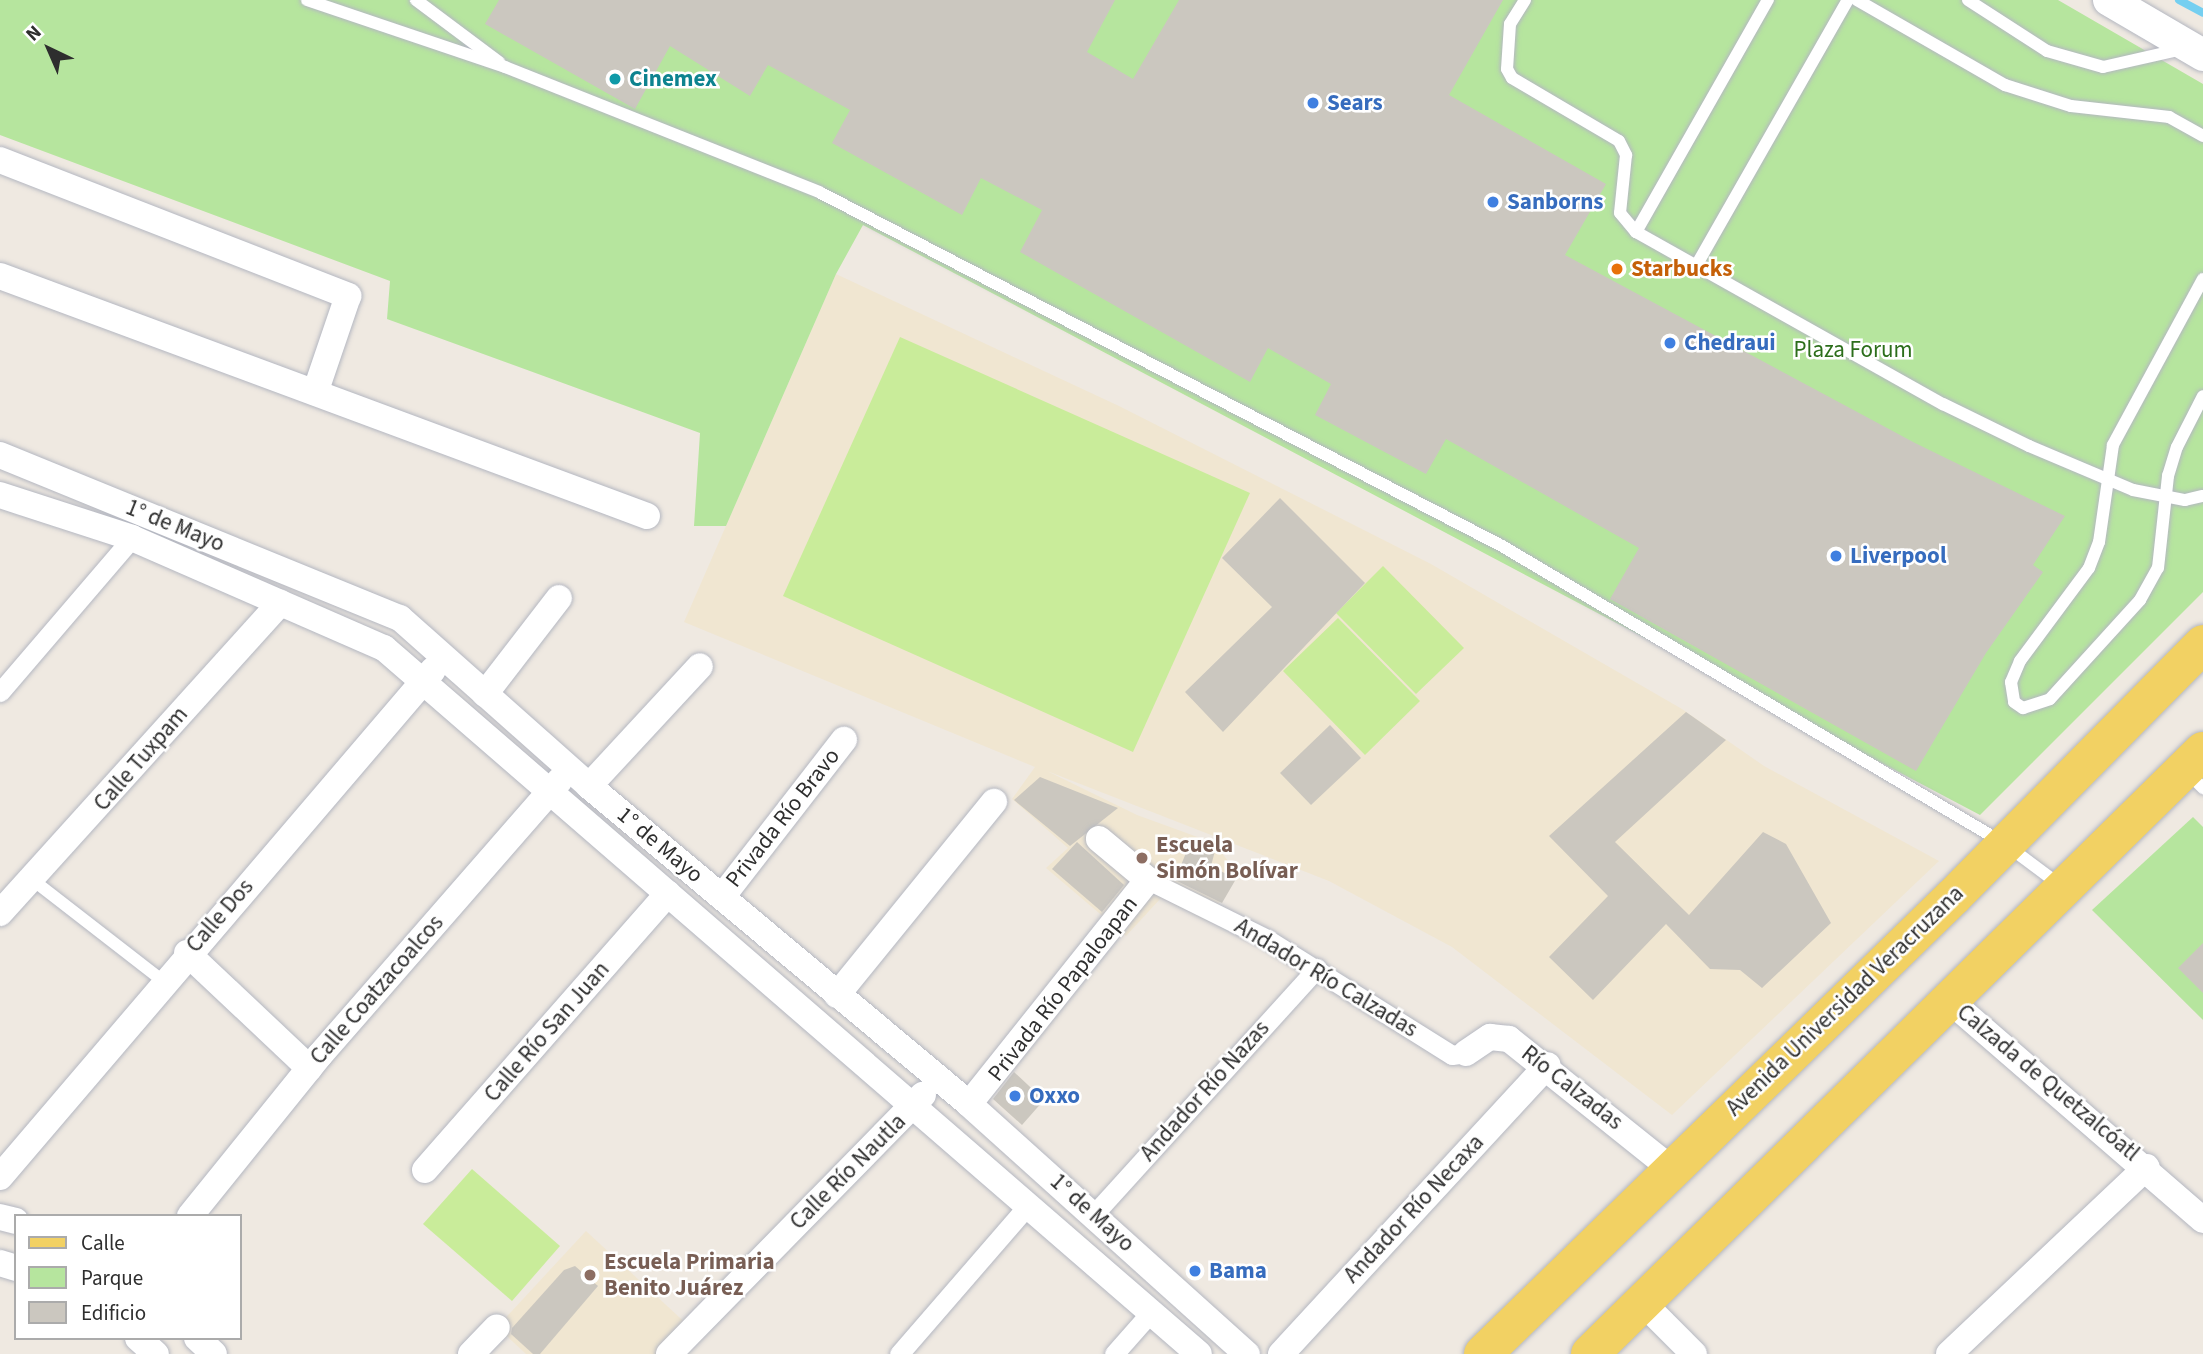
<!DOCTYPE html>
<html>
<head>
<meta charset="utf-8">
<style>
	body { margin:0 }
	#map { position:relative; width:2203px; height:1354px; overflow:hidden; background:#efe9e1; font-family:"Source Sans 3",sans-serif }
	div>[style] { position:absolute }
	.education>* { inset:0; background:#f0e6d1 }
	.green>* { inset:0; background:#b6e59e }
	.pitch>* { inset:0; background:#c9ec9a }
	.stream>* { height:8px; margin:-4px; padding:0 4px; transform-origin:4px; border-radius:4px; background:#75cff0 }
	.building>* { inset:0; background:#cbc7bf }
	.roads { filter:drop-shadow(0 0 2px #b4b7c1) drop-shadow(0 0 2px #b4b7c1) }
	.service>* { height:12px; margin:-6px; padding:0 6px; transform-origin:6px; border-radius:6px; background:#fff }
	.pedestrian>* { height:19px; margin:-9.5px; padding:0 9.5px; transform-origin:9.5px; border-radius:9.5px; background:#fff }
	.minor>* { height:26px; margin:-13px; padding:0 13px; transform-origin:13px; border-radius:13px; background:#fff }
	.tertiary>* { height:32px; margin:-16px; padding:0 16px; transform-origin:16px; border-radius:16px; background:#fff }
	.primary>* { height:38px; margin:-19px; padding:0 19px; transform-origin:19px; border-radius:19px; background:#f2d163 }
	.dots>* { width:19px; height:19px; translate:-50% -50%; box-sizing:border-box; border:4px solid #fff; border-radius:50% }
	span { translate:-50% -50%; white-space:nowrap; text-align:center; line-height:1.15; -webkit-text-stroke:5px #fff; paint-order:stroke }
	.culture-label { font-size:23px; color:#0d838f; font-weight:700 }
	.left { translate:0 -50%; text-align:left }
	.shop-label { font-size:23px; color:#366cbe; font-weight:700 }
	.food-label { font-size:23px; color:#c56008; font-weight:700 }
	.park-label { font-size:23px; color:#2c6e1b }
	.street-label { font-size:23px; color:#2e2e2e }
	.education-label { font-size:23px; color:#785e54; font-weight:700 }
	.legend { position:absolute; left:14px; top:1214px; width:228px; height:126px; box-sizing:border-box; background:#fff; border:2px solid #ababab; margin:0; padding:9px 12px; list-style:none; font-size:21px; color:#2e2e2e }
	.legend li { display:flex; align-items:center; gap:14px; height:35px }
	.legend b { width:35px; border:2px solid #ababab }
	.north { position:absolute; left:14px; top:14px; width:70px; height:70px; -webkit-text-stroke:5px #fff; paint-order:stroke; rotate:316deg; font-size:19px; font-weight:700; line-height:28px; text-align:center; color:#2e2e2e }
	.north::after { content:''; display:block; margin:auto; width:24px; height:32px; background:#2e2e2e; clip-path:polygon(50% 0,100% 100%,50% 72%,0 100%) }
</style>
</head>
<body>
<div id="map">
	<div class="education">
		<i style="clip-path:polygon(836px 274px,1119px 406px,1431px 564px,1682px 709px,1764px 766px,1939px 861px,1672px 1115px,1452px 947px,1329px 881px,1047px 771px,1137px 815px,1214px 843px,1236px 871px,1209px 922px,1161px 898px,1126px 936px,1046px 868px,1068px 848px,1012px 799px,1035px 767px,684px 622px)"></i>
		<i style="clip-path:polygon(586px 1231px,692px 1329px,669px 1354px,526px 1354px,497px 1327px)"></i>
	</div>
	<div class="green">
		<i style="clip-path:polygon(0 0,2058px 0,2203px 84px,2203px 592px,1980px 815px,863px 225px,836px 274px,726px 526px,694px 526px,700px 433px,387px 319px,390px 281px,0 135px)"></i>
		<i style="clip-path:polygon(2193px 817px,2203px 827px,2203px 1020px,2092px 910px)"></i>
	</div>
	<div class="pitch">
		<i style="clip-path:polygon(900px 337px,1250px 493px,1133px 752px,783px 596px)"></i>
		<i style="clip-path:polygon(1383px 566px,1464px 648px,1416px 694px,1336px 613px)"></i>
		<i style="clip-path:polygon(1338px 618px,1420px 701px,1365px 755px,1283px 671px)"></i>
		<i style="clip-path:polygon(472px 1169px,560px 1246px,512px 1301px,423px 1224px)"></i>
	</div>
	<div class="stream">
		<i style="left:2179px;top:0;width:27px;rotate:28deg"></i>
	</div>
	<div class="building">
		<i style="clip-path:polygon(499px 0,1115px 0,1087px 52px,1133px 79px,1179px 0,1503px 0,1449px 95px,1606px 184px,1565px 255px,1915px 443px,2065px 516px,2033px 565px,2043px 572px,1986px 653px,1916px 771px,1610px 599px,1639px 548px,1446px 439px,1426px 474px,1315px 415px,1331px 384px,1268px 348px,1250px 382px,1020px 252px,1042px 210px,981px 178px,962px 215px,832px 143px,850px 110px,768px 65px,750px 96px,670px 46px,635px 109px,485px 24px)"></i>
		<i style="clip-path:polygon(1280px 498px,1365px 583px,1223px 732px,1185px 692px,1272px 607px,1222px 558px)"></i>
		<i style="clip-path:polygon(1686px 712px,1726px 740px,1615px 842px,1689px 915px,1763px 832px,1786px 844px,1831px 923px,1762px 988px,1740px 970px,1710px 969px,1666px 924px,1593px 1000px,1549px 957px,1608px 896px,1549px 836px)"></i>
		<i style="clip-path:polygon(1330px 725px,1361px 758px,1311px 805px,1280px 773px)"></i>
		<i style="clip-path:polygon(1040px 777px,1118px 808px,1070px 846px,1014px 800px)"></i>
		<i style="clip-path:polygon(1192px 838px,1216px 847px,1211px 866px,1236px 879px,1222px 903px,1175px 880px)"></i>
		<i style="clip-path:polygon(1077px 842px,1124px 885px,1102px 912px,1052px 869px)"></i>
		<i style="clip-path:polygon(2203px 943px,2203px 993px,2178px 968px)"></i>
		<i style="clip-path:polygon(1014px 1072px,1044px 1100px,1022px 1125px,993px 1099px)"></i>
		<i style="clip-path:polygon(575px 1266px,598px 1286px,540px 1354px,533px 1354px,511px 1334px,512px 1328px,564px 1270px)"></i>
	</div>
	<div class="roads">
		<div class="service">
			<i style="left:307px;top:0;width:209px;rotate:18.7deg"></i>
			<i style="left:505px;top:67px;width:338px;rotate:21.7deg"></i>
			<i style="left:819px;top:192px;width:769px;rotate:27.4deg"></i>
			<i style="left:1502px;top:546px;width:585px;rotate:30.64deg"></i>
			<i style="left:2005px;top:844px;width:69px;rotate:36.7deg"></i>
			<i style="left:416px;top:0;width:104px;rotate:36.8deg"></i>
			<i style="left:1525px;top:0;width:28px;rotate:122deg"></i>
			<i style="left:1510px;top:24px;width:45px;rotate:93.8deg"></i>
			<i style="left:1507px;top:69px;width:10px;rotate:61deg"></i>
			<i style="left:1512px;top:78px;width:124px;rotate:30.5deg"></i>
			<i style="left:1619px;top:141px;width:16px;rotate:63deg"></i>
			<i style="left:1626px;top:155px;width:58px;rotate:95.9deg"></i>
			<i style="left:1620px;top:213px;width:25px;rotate:50deg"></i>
			<i style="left:1636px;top:232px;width:352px;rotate:29.3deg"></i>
			<i style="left:1943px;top:404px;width:96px;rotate:26deg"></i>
			<i style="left:2029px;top:446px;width:113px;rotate:22.9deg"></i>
			<i style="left:2133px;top:490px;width:53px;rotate:10.9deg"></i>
			<i style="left:2185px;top:500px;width:18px;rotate:-13deg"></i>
			<i style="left:1857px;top:0;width:171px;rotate:29.9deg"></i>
			<i style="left:2005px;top:85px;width:69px;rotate:17.7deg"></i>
			<i style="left:2071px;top:106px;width:99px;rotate:6.4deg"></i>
			<i style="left:2169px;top:117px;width:39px;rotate:29deg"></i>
			<i style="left:1968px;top:0;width:94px;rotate:32.8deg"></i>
			<i style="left:2047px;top:51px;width:58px;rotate:15.9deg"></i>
			<i style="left:2103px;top:67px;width:82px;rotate:-12.7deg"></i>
			<i style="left:1636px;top:232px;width:267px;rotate:-60.4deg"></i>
			<i style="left:1696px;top:266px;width:306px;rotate:-60.3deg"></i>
			<i style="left:2203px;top:279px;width:189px;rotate:118.5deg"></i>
			<i style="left:2113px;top:445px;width:98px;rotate:98.2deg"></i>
			<i style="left:2099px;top:542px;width:28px;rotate:111deg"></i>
			<i style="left:2089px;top:568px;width:116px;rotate:126.6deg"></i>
			<i style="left:2020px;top:661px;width:23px;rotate:113deg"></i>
			<i style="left:2011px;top:682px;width:20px;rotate:81deg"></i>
			<i style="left:2014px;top:702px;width:11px;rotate:34deg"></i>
			<i style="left:2023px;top:708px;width:28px;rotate:-18deg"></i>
			<i style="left:2050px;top:699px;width:134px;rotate:-47.7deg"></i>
			<i style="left:2140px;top:600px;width:37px;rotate:-61deg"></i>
			<i style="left:2158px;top:568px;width:93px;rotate:-83.8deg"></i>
			<i style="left:2168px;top:476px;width:30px;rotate:-73deg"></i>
			<i style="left:2177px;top:447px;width:57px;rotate:-63deg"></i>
			<i style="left:2187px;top:772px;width:23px;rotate:45deg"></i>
			<i style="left:34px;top:881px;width:163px;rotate:37.8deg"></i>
		</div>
		<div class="pedestrian">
			<i style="left:0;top:692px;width:203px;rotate:-49.4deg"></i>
			<i style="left:1148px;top:880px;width:133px;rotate:26.4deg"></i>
			<i style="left:1267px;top:939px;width:218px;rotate:32.1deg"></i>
			<i style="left:1452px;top:1055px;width:14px;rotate:-8deg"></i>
			<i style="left:1094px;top:1214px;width:332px;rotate:-47.8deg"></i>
			<i style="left:899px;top:1354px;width:196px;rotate:-49.1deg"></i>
			<i style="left:1114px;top:1354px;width:56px;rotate:-48.6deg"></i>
		</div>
		<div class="minor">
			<i style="left:0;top:160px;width:374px;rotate:21.3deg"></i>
			<i style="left:348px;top:296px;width:102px;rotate:108.8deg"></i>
			<i style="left:0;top:276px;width:690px;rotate:20.35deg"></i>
			<i style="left:0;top:455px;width:432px;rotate:22.2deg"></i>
			<i style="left:400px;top:618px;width:253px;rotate:41.6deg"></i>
			<i style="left:589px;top:786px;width:496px;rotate:39.9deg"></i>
			<i style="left:969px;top:1104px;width:374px;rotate:42deg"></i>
			<i style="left:0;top:495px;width:139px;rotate:18deg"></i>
			<i style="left:132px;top:538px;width:275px;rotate:23.6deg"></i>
			<i style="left:384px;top:648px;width:1078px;rotate:40.9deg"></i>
			<i style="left:485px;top:694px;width:121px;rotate:-52.4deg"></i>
			<i style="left:589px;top:786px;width:163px;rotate:-47.2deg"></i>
			<i style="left:722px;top:897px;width:199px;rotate:-52.2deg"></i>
			<i style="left:0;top:913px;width:418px;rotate:-47.9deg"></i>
			<i style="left:187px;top:953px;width:168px;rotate:43.3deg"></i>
			<i style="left:837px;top:995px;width:249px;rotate:-50.9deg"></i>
			<i style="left:1949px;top:1000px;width:336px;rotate:40.9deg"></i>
			<i style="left:1466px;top:1053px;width:29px;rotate:-34deg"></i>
			<i style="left:1490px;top:1037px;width:19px;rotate:6deg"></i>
			<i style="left:1509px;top:1039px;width:208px;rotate:38.7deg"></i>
			<i style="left:969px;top:1104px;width:287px;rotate:-51.4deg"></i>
			<i style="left:1148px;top:880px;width:64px;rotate:-140.1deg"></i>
			<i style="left:425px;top:1170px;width:368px;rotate:-48.7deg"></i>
			<i style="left:0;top:1177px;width:667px;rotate:-49.5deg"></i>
			<i style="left:190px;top:1216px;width:207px;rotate:-51.1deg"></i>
			<i style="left:320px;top:1055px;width:365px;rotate:-48.9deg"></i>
			<i style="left:0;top:1217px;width:16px;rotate:14deg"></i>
			<i style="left:0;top:1263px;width:17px;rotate:17deg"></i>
			<i style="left:1643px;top:1303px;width:72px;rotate:45deg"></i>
			<i style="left:138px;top:1338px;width:24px;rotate:42deg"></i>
			<i style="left:197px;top:1338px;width:23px;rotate:43deg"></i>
			<i style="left:471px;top:1354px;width:37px;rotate:-46deg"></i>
			<i style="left:669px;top:1354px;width:363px;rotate:-45.6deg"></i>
			<i style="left:1281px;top:1354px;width:393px;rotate:-47.3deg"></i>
			<i style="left:1949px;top:1354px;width:272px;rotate:-43.4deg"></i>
		</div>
		<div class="tertiary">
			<i style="left:2109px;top:0;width:109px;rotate:30.3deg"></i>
		</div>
		<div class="primary">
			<i style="left:1483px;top:1354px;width:656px;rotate:-44.2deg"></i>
			<i style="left:1953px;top:897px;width:356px;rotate:-45.3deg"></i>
			<i style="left:1590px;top:1354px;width:860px;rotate:-44.53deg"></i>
		</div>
	</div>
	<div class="dots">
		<i style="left:615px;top:79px;background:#0f9aa8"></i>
		<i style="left:1313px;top:103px;background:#3f7fe0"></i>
		<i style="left:1493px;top:202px;background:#3f7fe0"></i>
		<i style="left:1617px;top:269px;background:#e8710a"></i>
		<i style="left:1670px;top:343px;background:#3f7fe0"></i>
		<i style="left:1836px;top:556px;background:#3f7fe0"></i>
		<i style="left:1142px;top:858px;background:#8d6e63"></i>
		<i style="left:1015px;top:1096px;background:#3f7fe0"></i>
		<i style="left:1195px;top:1271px;background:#3f7fe0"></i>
		<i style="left:590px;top:1275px;background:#8d6e63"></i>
	</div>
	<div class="culture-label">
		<span class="left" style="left:629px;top:79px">Cinemex</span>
	</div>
	<div class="shop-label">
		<span class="left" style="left:1327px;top:103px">Sears</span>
		<span class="left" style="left:1507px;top:202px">Sanborns</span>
		<span class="left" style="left:1684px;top:343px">Chedraui</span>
		<span class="left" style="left:1850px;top:556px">Liverpool</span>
		<span class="left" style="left:1029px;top:1096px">Oxxo</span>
		<span class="left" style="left:1209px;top:1271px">Bama</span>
	</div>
	<div class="food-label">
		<span class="left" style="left:1631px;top:269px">Starbucks</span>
	</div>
	<div class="park-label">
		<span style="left:1853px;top:350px">Plaza Forum</span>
	</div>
	<div class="street-label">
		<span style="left:175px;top:526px;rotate:22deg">1° de Mayo</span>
		<span style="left:141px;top:759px;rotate:-49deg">Calle Tuxpam</span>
		<span style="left:783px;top:818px;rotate:-52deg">Privada Río Bravo</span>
		<span style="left:660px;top:845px;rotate:40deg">1° de Mayo</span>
		<span style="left:220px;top:916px;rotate:-49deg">Calle Dos</span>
		<span style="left:1326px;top:978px;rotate:31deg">Andador Río Calzadas</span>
		<span style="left:1063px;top:989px;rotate:-52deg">Privada Río Papaloapan</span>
		<span style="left:377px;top:990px;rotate:-49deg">Calle Coatzacoalcos</span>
		<span style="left:1845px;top:1001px;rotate:-44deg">Avenida Universidad Veracruzana</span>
		<span style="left:547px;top:1032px;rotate:-49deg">Calle Río San Juan</span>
		<span style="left:2048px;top:1083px;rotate:40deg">Calzada de Quetzalcóatl</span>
		<span style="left:1572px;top:1088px;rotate:38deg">Río Calzadas</span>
		<span style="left:1205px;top:1091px;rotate:-48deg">Andador Río Nazas</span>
		<span style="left:848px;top:1172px;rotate:-45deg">Calle Río Nautla</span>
		<span style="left:1414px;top:1209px;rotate:-47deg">Andador Río Necaxa</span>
		<span style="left:1092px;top:1213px;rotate:42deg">1° de Mayo</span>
	</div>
	<div class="education-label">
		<span class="left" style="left:1156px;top:858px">Escuela<br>Simón Bolívar</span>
		<span class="left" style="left:604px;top:1275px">Escuela Primaria<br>Benito Juárez</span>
	</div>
	<ul class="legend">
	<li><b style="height:9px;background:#f2d163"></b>Calle</li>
	<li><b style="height:19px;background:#b6e59e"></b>Parque</li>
	<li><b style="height:19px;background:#cbc7bf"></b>Edificio</li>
	</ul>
	<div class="north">N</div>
</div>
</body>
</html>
